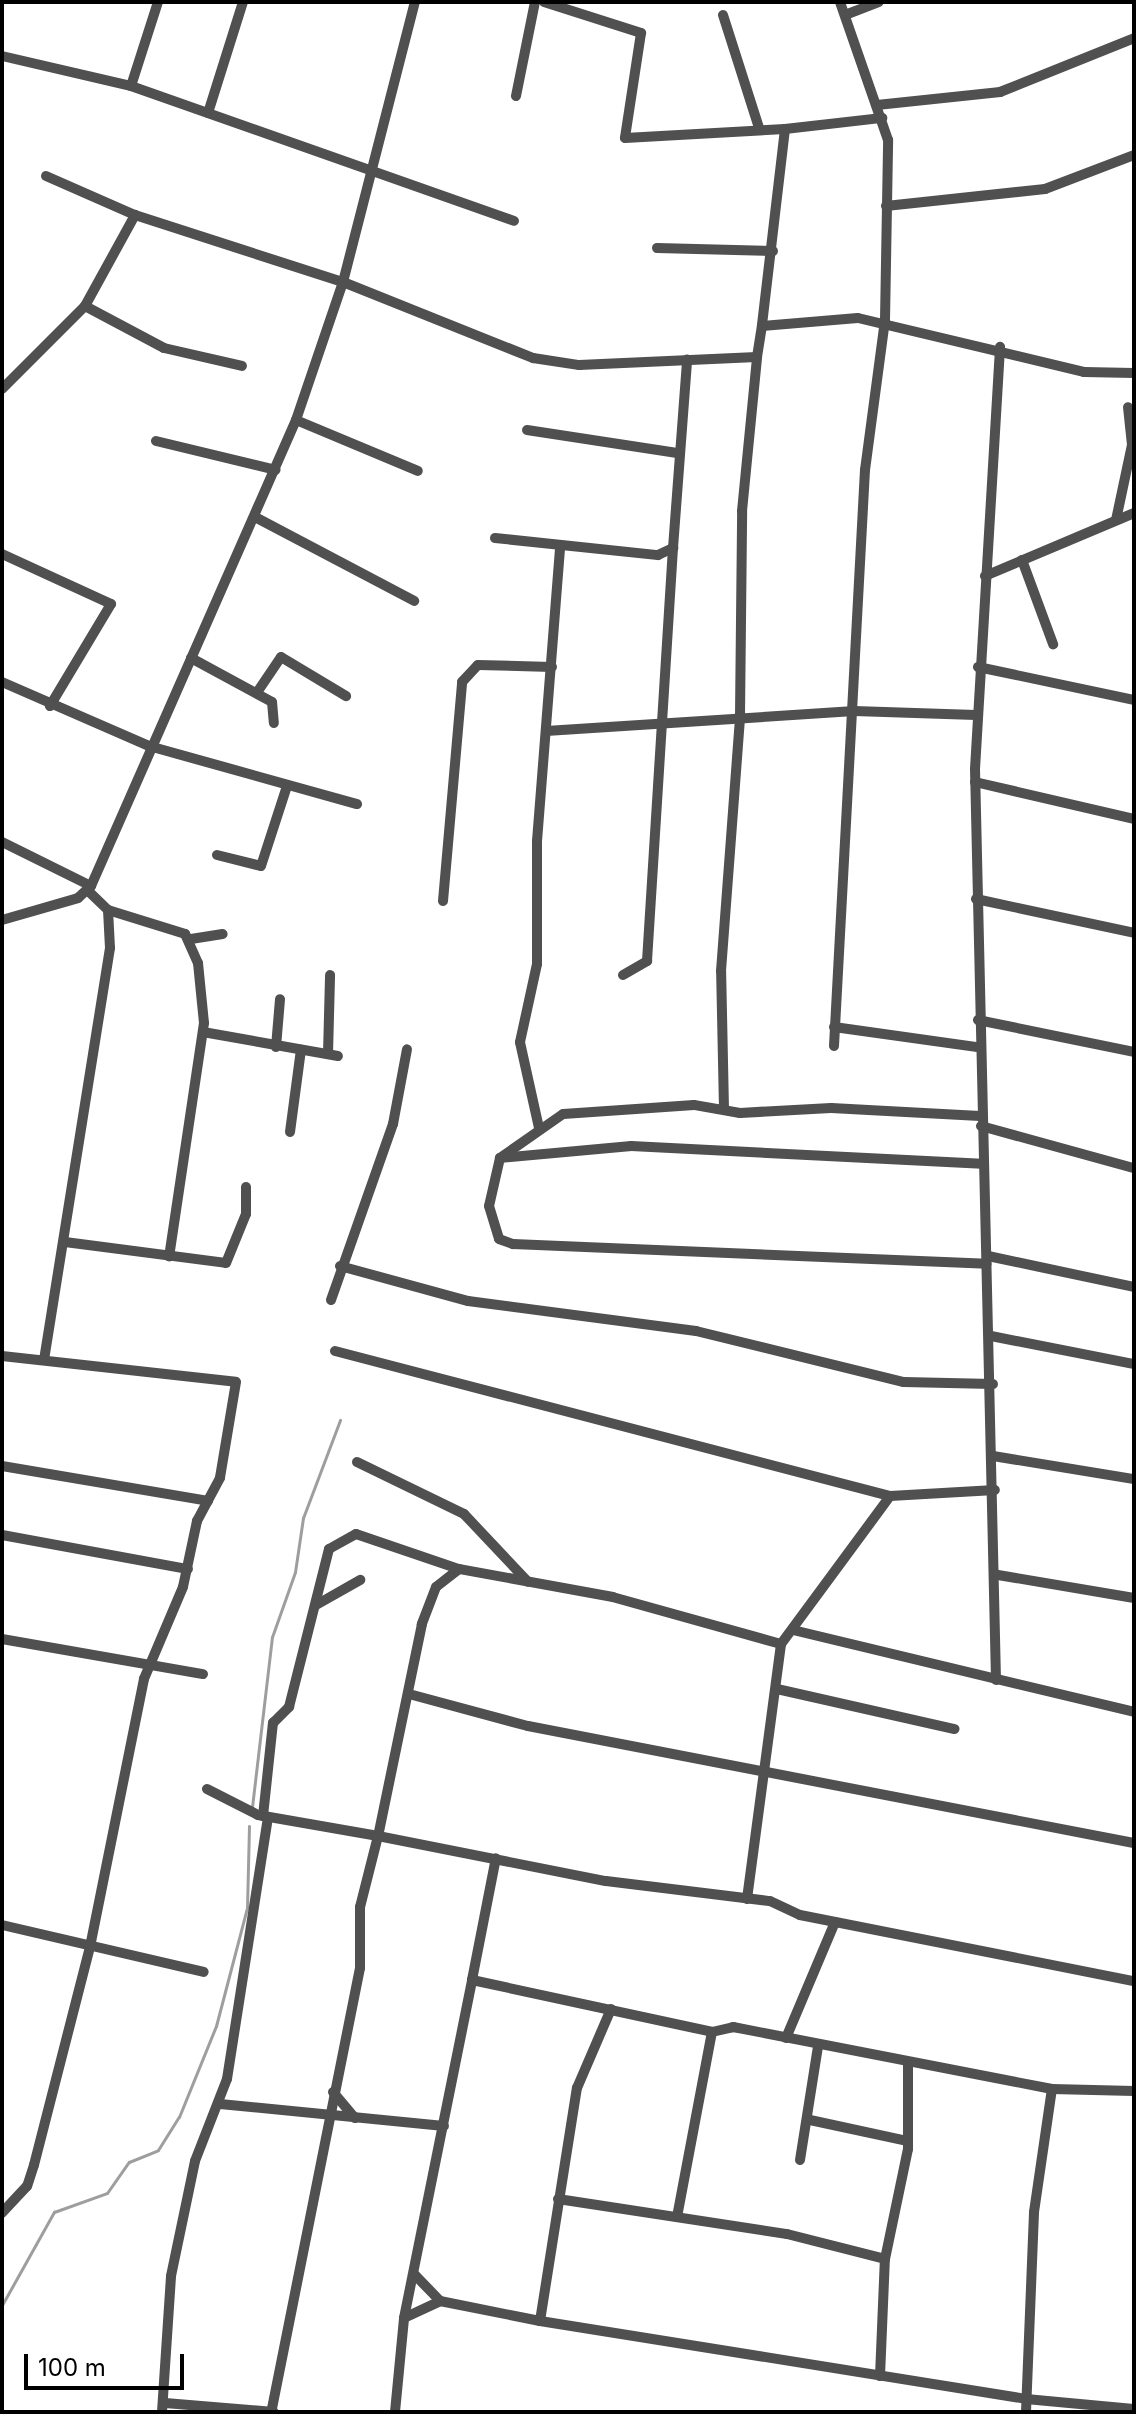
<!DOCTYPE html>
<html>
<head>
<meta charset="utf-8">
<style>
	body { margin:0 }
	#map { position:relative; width:1136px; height:2414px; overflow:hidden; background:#fff; font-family:Inter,sans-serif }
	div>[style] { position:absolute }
	.stream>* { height:3px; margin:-1.5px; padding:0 1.5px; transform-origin:1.5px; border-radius:1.5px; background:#9e9e9e }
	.minor>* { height:10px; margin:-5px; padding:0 5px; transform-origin:5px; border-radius:5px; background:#505050 }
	span { translate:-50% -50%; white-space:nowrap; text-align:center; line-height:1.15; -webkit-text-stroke:6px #fff; paint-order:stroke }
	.frame { position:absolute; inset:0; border:4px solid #000; pointer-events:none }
	.scale { position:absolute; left:24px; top:2354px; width:160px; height:36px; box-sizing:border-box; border:4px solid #000; border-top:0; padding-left:10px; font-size:24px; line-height:28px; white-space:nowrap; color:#000; -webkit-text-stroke:6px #fff; paint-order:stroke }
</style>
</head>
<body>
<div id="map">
	<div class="stream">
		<i style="left:252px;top:1807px;width:171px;rotate:-83.3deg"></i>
		<i style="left:272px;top:1637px;width:69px;rotate:-70.5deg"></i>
		<i style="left:295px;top:1572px;width:55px;rotate:-81.6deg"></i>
		<i style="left:303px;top:1518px;width:105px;rotate:-69.3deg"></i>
		<i style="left:2px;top:2305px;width:107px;rotate:-60.8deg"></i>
		<i style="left:54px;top:2212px;width:56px;rotate:-19.7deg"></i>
		<i style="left:107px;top:2193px;width:38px;rotate:-55deg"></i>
		<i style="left:129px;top:2162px;width:31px;rotate:-22deg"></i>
		<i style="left:158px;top:2150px;width:39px;rotate:-58deg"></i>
		<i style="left:179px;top:2117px;width:98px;rotate:-67.9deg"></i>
		<i style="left:216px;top:2026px;width:122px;rotate:-75.3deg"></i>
		<i style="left:247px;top:1908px;width:82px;rotate:-88.6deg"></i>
	</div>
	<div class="minor">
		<i style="left:544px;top:2px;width:102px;rotate:17.7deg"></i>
		<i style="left:641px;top:33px;width:106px;rotate:98.7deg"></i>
		<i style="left:625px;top:138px;width:160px;rotate:-3.2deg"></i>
		<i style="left:785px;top:129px;width:198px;rotate:96.7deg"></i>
		<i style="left:723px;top:15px;width:119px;rotate:72.3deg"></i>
		<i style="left:845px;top:15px;width:36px;rotate:-21deg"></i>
		<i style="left:2px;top:56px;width:132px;rotate:13.1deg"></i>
		<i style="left:131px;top:86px;width:406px;rotate:19.4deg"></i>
		<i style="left:131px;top:86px;width:88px;rotate:-72.2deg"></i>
		<i style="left:516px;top:96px;width:96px;rotate:-78.6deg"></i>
		<i style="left:877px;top:105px;width:124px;rotate:-6deg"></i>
		<i style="left:1000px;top:92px;width:144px;rotate:-21.9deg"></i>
		<i style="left:208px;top:113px;width:116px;rotate:-72.5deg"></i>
		<i style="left:785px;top:129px;width:98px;rotate:-6.5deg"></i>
		<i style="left:46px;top:176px;width:97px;rotate:23.7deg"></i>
		<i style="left:886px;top:206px;width:160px;rotate:-6.1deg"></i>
		<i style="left:1045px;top:189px;width:95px;rotate:-20.9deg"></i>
		<i style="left:657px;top:248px;width:116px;rotate:1.5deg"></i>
		<i style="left:85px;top:306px;width:89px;rotate:28deg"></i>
		<i style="left:164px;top:348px;width:80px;rotate:13deg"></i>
		<i style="left:2px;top:389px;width:117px;rotate:-45deg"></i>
		<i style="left:85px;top:306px;width:104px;rotate:-61.2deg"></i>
		<i style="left:135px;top:215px;width:219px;rotate:17.9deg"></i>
		<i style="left:343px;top:282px;width:205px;rotate:21.8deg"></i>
		<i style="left:533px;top:358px;width:47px;rotate:8.7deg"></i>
		<i style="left:579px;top:365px;width:178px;rotate:-2.6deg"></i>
		<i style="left:757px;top:357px;width:31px;rotate:-81deg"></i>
		<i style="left:762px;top:326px;width:96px;rotate:-4.8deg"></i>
		<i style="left:858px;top:318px;width:232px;rotate:13.4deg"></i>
		<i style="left:1084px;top:372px;width:50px;rotate:1.1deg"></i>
		<i style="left:296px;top:420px;width:132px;rotate:22.7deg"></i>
		<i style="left:527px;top:430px;width:152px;rotate:8.7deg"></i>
		<i style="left:156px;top:441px;width:123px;rotate:13.6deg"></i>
		<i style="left:255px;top:517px;width:180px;rotate:27.8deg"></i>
		<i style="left:1116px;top:520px;width:77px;rotate:-78deg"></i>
		<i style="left:1132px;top:445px;width:38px;rotate:-96deg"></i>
		<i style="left:495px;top:538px;width:164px;rotate:6deg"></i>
		<i style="left:658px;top:555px;width:17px;rotate:-25deg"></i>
		<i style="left:673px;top:548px;width:189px;rotate:-85.7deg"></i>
		<i style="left:2px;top:554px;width:120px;rotate:24.6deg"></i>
		<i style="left:111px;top:604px;width:119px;rotate:120.9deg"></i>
		<i style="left:1022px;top:560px;width:90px;rotate:69.7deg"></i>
		<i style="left:985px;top:576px;width:162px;rotate:-22.9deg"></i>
		<i style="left:191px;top:658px;width:92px;rotate:28.5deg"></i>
		<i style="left:272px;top:702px;width:21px;rotate:85deg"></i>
		<i style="left:978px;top:667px;width:159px;rotate:11.9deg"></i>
		<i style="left:2px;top:682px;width:160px;rotate:23.5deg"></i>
		<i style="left:149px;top:746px;width:216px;rotate:15.6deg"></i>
		<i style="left:258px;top:691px;width:41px;rotate:-55.9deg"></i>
		<i style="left:281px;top:657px;width:76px;rotate:31deg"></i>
		<i style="left:546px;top:731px;width:309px;rotate:-3.7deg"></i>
		<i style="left:854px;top:711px;width:122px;rotate:1.9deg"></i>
		<i style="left:975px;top:782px;width:163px;rotate:13.1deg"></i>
		<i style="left:2px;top:842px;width:99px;rotate:26.3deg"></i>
		<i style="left:217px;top:855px;width:45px;rotate:14deg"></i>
		<i style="left:261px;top:866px;width:81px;rotate:-72deg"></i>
		<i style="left:976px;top:899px;width:162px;rotate:12.1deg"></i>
		<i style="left:443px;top:901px;width:220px;rotate:-85deg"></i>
		<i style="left:462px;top:682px;width:23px;rotate:-47deg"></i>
		<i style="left:478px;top:665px;width:74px;rotate:1.5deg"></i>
		<i style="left:108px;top:910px;width:81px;rotate:17.3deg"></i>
		<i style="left:185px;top:934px;width:32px;rotate:66deg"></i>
		<i style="left:198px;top:963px;width:60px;rotate:84.3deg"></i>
		<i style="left:204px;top:1023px;width:236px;rotate:98.5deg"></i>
		<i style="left:2px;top:920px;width:79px;rotate:-16.1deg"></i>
		<i style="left:78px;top:898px;width:18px;rotate:-43deg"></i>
		<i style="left:91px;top:886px;width:509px;rotate:-66.25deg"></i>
		<i style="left:296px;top:420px;width:146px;rotate:-71.2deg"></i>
		<i style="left:343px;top:282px;width:289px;rotate:-75.6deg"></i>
		<i style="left:191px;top:939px;width:32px;rotate:-9deg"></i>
		<i style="left:623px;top:975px;width:28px;rotate:-30deg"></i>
		<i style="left:647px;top:961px;width:414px;rotate:-86.4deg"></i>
		<i style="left:978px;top:1020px;width:159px;rotate:11.6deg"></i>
		<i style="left:834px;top:1027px;width:143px;rotate:8deg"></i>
		<i style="left:203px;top:1032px;width:137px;rotate:10.1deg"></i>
		<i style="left:834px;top:1046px;width:577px;rotate:-86.92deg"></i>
		<i style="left:865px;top:470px;width:151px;rotate:-82.4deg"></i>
		<i style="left:885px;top:320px;width:180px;rotate:-89deg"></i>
		<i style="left:888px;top:140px;width:146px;rotate:-109.2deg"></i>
		<i style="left:276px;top:1047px;width:48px;rotate:-85.2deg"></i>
		<i style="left:328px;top:1054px;width:79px;rotate:-88.5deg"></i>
		<i style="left:724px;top:1109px;width:138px;rotate:-91.2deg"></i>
		<i style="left:721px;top:971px;width:256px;rotate:-85.7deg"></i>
		<i style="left:740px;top:716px;width:205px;rotate:-89.4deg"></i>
		<i style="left:742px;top:511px;width:155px;rotate:-84.4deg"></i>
		<i style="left:980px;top:1116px;width:149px;rotate:-176.9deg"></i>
		<i style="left:831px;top:1108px;width:91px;rotate:176.9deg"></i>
		<i style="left:740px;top:1113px;width:47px;rotate:-170.1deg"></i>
		<i style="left:694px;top:1105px;width:131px;rotate:176.1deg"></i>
		<i style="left:563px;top:1114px;width:77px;rotate:145.1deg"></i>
		<i style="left:500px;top:1158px;width:49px;rotate:102.9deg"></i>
		<i style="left:489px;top:1206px;width:34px;rotate:73deg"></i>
		<i style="left:499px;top:1239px;width:15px;rotate:20deg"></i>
		<i style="left:513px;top:1244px;width:474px;rotate:2.4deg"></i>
		<i style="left:981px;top:1126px;width:159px;rotate:15.4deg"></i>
		<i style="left:539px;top:1128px;width:88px;rotate:-102.5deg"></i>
		<i style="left:520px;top:1042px;width:80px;rotate:-77.7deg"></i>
		<i style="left:537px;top:964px;width:123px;rotate:-90deg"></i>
		<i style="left:537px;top:841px;width:296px;rotate:-85.5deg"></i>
		<i style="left:290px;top:1132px;width:83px;rotate:-82.4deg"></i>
		<i style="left:500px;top:1158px;width:132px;rotate:-5.2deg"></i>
		<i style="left:631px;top:1146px;width:351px;rotate:2.9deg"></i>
		<i style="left:65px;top:1242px;width:162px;rotate:7.4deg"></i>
		<i style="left:226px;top:1263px;width:53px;rotate:-67.8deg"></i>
		<i style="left:246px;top:1214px;width:27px;rotate:-90deg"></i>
		<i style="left:988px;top:1256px;width:149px;rotate:12deg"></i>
		<i style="left:340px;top:1266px;width:133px;rotate:15.3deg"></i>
		<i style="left:468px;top:1301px;width:230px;rotate:7.5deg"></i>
		<i style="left:696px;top:1331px;width:214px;rotate:13.8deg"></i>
		<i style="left:904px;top:1382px;width:89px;rotate:1.3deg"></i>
		<i style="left:331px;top:1300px;width:187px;rotate:-70.6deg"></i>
		<i style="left:393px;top:1124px;width:76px;rotate:-79.4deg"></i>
		<i style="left:991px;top:1336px;width:146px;rotate:11.1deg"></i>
		<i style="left:335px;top:1351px;width:574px;rotate:14.64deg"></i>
		<i style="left:2px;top:1356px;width:235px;rotate:6.3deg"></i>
		<i style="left:236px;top:1382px;width:97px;rotate:99.5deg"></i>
		<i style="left:220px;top:1478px;width:49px;rotate:118.1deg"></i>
		<i style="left:197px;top:1521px;width:67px;rotate:102deg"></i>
		<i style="left:183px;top:1587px;width:100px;rotate:113deg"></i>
		<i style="left:144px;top:1679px;width:269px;rotate:101.4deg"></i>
		<i style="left:91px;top:1943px;width:229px;rotate:104.4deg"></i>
		<i style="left:34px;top:2165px;width:22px;rotate:108deg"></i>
		<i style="left:27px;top:2186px;width:37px;rotate:133deg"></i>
		<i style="left:44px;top:1360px;width:417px;rotate:-80.9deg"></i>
		<i style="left:110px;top:948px;width:38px;rotate:-93deg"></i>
		<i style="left:108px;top:910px;width:28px;rotate:-136deg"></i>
		<i style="left:993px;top:1456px;width:143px;rotate:9.3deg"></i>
		<i style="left:357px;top:1462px;width:119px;rotate:25.9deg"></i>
		<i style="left:464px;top:1514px;width:93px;rotate:46.7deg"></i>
		<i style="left:2px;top:1466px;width:209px;rotate:9.6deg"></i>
		<i style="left:2px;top:1535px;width:189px;rotate:10.4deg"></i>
		<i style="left:998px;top:1575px;width:138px;rotate:9.6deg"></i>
		<i style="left:316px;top:1605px;width:51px;rotate:-29.6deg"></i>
		<i style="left:793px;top:1630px;width:351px;rotate:13.5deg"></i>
		<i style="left:2px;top:1639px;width:204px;rotate:9.9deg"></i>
		<i style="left:781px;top:1644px;width:174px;rotate:-164.4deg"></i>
		<i style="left:613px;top:1597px;width:157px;rotate:-169.7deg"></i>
		<i style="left:459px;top:1569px;width:29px;rotate:142deg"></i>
		<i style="left:436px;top:1587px;width:40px;rotate:111deg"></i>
		<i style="left:422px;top:1624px;width:217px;rotate:101.7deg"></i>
		<i style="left:378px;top:1836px;width:232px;rotate:11.2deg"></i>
		<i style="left:606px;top:1881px;width:165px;rotate:7deg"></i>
		<i style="left:770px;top:1901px;width:33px;rotate:25deg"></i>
		<i style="left:800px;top:1915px;width:340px;rotate:11.2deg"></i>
		<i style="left:996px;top:1680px;width:911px;rotate:-91.32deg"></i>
		<i style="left:975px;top:769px;width:423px;rotate:-86.6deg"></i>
		<i style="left:777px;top:1689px;width:182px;rotate:12.7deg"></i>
		<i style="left:409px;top:1694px;width:123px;rotate:15.1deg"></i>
		<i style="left:528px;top:1726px;width:617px;rotate:10.93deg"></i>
		<i style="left:207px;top:1789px;width:57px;rotate:27deg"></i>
		<i style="left:258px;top:1815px;width:122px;rotate:9.9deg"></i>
		<i style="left:378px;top:1836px;width:73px;rotate:104.2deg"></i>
		<i style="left:360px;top:1907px;width:61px;rotate:90deg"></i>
		<i style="left:360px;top:1968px;width:453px;rotate:101.3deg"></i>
		<i style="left:263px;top:1816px;width:94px;rotate:-83.9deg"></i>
		<i style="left:273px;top:1723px;width:23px;rotate:-45deg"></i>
		<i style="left:289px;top:1707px;width:163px;rotate:-75.8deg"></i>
		<i style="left:329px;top:1549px;width:31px;rotate:-29deg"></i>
		<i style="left:356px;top:1534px;width:109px;rotate:18.8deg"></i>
		<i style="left:747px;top:1899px;width:257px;rotate:-82.4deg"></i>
		<i style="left:781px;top:1644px;width:184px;rotate:-53.6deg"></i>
		<i style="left:890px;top:1496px;width:105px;rotate:-3.3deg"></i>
		<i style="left:2px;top:1925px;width:207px;rotate:13.1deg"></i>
		<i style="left:472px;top:1980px;width:124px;rotate:-78.9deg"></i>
		<i style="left:786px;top:2038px;width:126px;rotate:-67.1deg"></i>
		<i style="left:333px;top:2092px;width:34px;rotate:50deg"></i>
		<i style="left:220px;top:2104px;width:225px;rotate:5.6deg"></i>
		<i style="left:810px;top:2120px;width:99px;rotate:12.2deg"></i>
		<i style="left:800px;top:2160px;width:115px;rotate:-81deg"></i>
		<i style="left:558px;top:2199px;width:232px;rotate:8.7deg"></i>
		<i style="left:787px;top:2234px;width:101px;rotate:14.3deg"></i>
		<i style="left:677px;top:2217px;width:188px;rotate:-79.3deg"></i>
		<i style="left:712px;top:2032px;width:22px;rotate:-13deg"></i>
		<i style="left:733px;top:2027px;width:325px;rotate:11deg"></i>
		<i style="left:1052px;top:2089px;width:82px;rotate:1.4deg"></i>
		<i style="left:415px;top:2275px;width:36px;rotate:46deg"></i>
		<i style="left:440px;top:2301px;width:102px;rotate:11.3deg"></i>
		<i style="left:540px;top:2321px;width:492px;rotate:9.1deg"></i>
		<i style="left:1026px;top:2399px;width:108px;rotate:5.3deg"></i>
		<i style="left:404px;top:2318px;width:40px;rotate:-25deg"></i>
		<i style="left:540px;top:2321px;width:236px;rotate:-81deg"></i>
		<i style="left:577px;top:2088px;width:86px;rotate:-66.7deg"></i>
		<i style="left:880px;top:2376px;width:117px;rotate:-87.6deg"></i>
		<i style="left:885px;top:2259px;width:112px;rotate:-78.2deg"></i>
		<i style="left:908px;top:2149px;width:84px;rotate:-90deg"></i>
		<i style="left:165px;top:2403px;width:109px;rotate:4.7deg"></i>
		<i style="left:162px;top:2412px;width:136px;rotate:-86.2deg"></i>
		<i style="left:171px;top:2276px;width:117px;rotate:-78.2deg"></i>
		<i style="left:195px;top:2161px;width:88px;rotate:-68.7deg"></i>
		<i style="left:227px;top:2079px;width:265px;rotate:-81.1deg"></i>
		<i style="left:395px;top:2412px;width:94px;rotate:-84.5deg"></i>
		<i style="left:404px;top:2318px;width:345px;rotate:-78.6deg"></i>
		<i style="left:472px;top:1980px;width:246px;rotate:12.2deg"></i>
		<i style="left:1026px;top:2412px;width:200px;rotate:-87.7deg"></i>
		<i style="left:1034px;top:2212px;width:124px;rotate:-81.7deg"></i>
	</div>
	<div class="frame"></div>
	<div class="scale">100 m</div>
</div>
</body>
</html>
